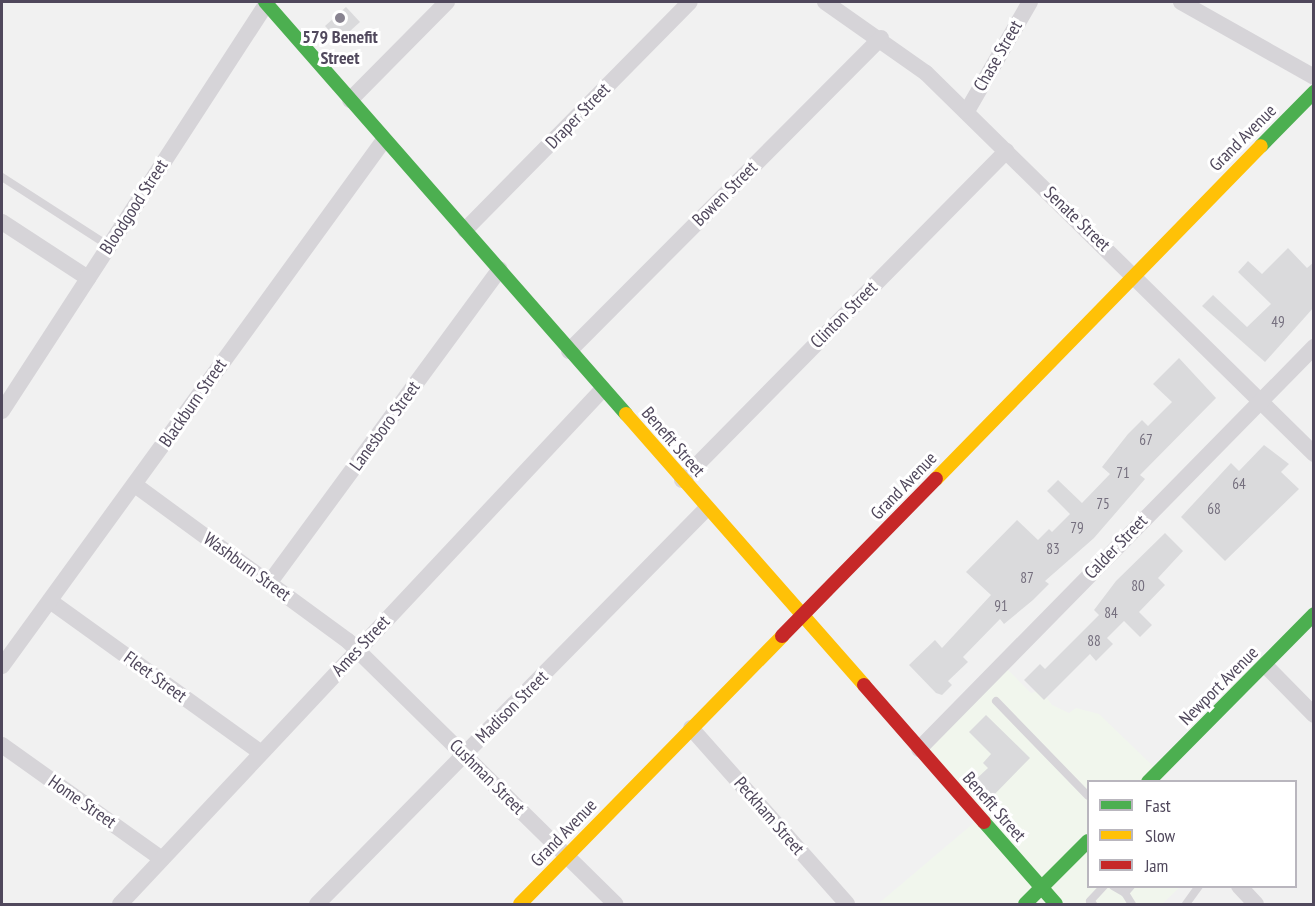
<!DOCTYPE html>
<html>
<head>
<meta charset="utf-8">
<style>
	body { margin:0 }
	#map { position:relative; width:1315px; height:906px; overflow:hidden; background:#f1f1f1; font-family:"PT Sans Narrow",sans-serif }
	div>[style] { position:absolute }
	.commercial>* { inset:0; background:#f1f6ed }
	.building>* { inset:0; background:#dadadc }
	.lane>* { height:8px; margin:-4px; padding:0 4px; transform-origin:4px; border-radius:4px; background:#d6d4d8 }
	.street>* { height:16px; margin:-8px; padding:0 8px; transform-origin:8px; border-radius:8px; background:#d6d4d8 }
	.fast>* { height:14px; margin:-7px; padding:0 7px; transform-origin:7px; border-radius:7px; background:#4caf50 }
	.slow>* { height:14px; margin:-7px; padding:0 7px; transform-origin:7px; border-radius:7px; background:#ffc107 }
	.jam>* { height:14px; margin:-7px; padding:0 7px; transform-origin:7px; border-radius:7px; background:#c62828 }
	.dots>* { width:16px; height:16px; translate:-50% -50%; box-sizing:border-box; border:3px solid #fff; border-radius:50% }
	span { translate:-50% -50%; white-space:nowrap; text-align:center; line-height:1.15; -webkit-text-stroke:6px #fff; paint-order:stroke }
	.number-label { font-size:15px; color:#746e7d }
	.number-label span { -webkit-text-stroke-width:0 }
	.poi-label { font-size:18px; color:#50485c; font-weight:700 }
	.street-label { font-size:18px; color:#50485c }
	.frame { position:absolute; inset:0; border:3px solid #50485c; pointer-events:none }
	.legend { position:absolute; left:1087px; top:780px; width:210px; height:108px; box-sizing:border-box; background:#fff; border:2px solid #b9b6be; margin:0; padding:8px 10px; list-style:none; font-size:18px; color:#50485c }
	.legend li { display:flex; align-items:center; gap:12px; height:30px }
	.legend b { width:30px; border:2px solid #b9b6be }
</style>
</head>
<body>
<div id="map">
	<div class="commercial">
		<i style="clip-path:polygon(1002px 664px,1031px 693px,1041px 690px,1052px 705px,1069px 713px,1076px 708px,1099px 714px,1156px 769px,1150px 781px,1088px 782px,1088px 886px,1180px 887px,1162px 904px,878px 904px,982px 816px,921px 746px)"></i>
	</div>
	<div class="building">
		<i style="clip-path:polygon(346px 7px,360px 22px,339px 41px,325px 26px)"></i>
		<i style="clip-path:polygon(1288px 248px,1307px 268px,1314px 262px,1314px 307px,1265px 362px,1202px 306px,1213px 295px,1247px 327px,1271px 304px,1238px 272px,1248px 261px,1262px 274px)"></i>
		<i style="clip-path:polygon(1179px 358px,1216px 398px,1140px 475px,1145px 479px,1094px 538px,1045px 581px,1049px 584px,1033px 600px,1004px 624px,1000px 619px,963px 657px,968px 662px,948px 681px,952px 685px,942px 695px,936px 693px,909px 665px,935px 640px,942px 648px,991px 595px,966px 572px,1017px 520px,1038px 540px,1049px 529px,1052px 532px,1070px 514px,1047px 491px,1058px 480px,1082px 503px,1110px 474px,1102px 467px,1128px 434px,1142px 420px,1148px 426px,1172px 402px,1153px 384px)"></i>
		<i style="clip-path:polygon(1264px 445px,1289px 464px,1281px 472px,1299px 489px,1225px 561px,1181px 517px,1231px 463px,1239px 471px)"></i>
		<i style="clip-path:polygon(1165px 533px,1183px 551px,1158px 578px,1165px 585px,1139px 612px,1152px 625px,1140px 637px,1124px 621px,1107px 638px,1113px 644px,1096px 661px,1090px 654px,1044px 700px,1024px 680px,1040px 664px,1045px 669px,1099px 615px,1094px 610px,1116px 581px)"></i>
		<i style="clip-path:polygon(986px 715px,1030px 758px,990px 799px,973px 782px,988px 768px,983px 763px,991px 754px,969px 732px)"></i>
	</div>
	<div class="lane">
		<i style="left:2px;top:177px;width:127px;rotate:32.8deg"></i>
		<i style="left:996px;top:701px;width:132px;rotate:45.9deg"></i>
		<i style="left:1113px;top:886px;width:14px;rotate:30deg"></i>
		<i style="left:1125px;top:893px;width:9px;rotate:-49deg"></i>
		<i style="left:1125px;top:893px;width:13px;rotate:58deg"></i>
		<i style="left:1093px;top:904px;width:4px;rotate:-135deg"></i>
		<i style="left:1090px;top:901px;width:21px;rotate:-47deg"></i>
		<i style="left:1186px;top:904px;width:22px;rotate:-54deg"></i>
	</div>
	<div class="street">
		<i style="left:825px;top:2px;width:123px;rotate:35.1deg"></i>
		<i style="left:926px;top:73px;width:544px;rotate:44.48deg"></i>
		<i style="left:1181px;top:2px;width:153px;rotate:29.4deg"></i>
		<i style="left:350px;top:100px;width:138px;rotate:-45.3deg"></i>
		<i style="left:967px;top:111px;width:126px;rotate:-60deg"></i>
		<i style="left:2px;top:222px;width:103px;rotate:33.1deg"></i>
		<i style="left:465px;top:230px;width:320px;rotate:-45.4deg"></i>
		<i style="left:569px;top:351px;width:442px;rotate:-45.1deg"></i>
		<i style="left:2px;top:411px;width:487px;rotate:-57deg"></i>
		<i style="left:682px;top:480px;width:462px;rotate:-45.4deg"></i>
		<i style="left:135px;top:485px;width:264px;rotate:36.2deg"></i>
		<i style="left:348px;top:641px;width:375px;rotate:44.5deg"></i>
		<i style="left:270px;top:582px;width:388px;rotate:-53.7deg"></i>
		<i style="left:50px;top:601px;width:259px;rotate:35.7deg"></i>
		<i style="left:1265px;top:665px;width:70px;rotate:45.6deg"></i>
		<i style="left:2px;top:666px;width:650px;rotate:-54.01deg"></i>
		<i style="left:691px;top:728px;width:235px;rotate:48.4deg"></i>
		<i style="left:2px;top:745px;width:196px;rotate:35.5deg"></i>
		<i style="left:919px;top:749px;width:564px;rotate:-45.5deg"></i>
		<i style="left:1239px;top:886px;width:25px;rotate:47deg"></i>
		<i style="left:120px;top:904px;width:706px;rotate:-46.84deg"></i>
		<i style="left:317px;top:904px;width:554px;rotate:-45.44deg"></i>
	</div>
	<div class="fast">
		<i style="left:265px;top:2px;width:548px;rotate:48.77deg"></i>
		<i style="left:1261px;top:146px;width:76px;rotate:-45.5deg"></i>
		<i style="left:1148px;top:782px;width:236px;rotate:-45.3deg"></i>
		<i style="left:984px;top:822px;width:109px;rotate:48.7deg"></i>
		<i style="left:1025px;top:904px;width:89px;rotate:-45deg"></i>
	</div>
	<div class="slow">
		<i style="left:626px;top:414px;width:361px;rotate:48.7deg"></i>
		<i style="left:936px;top:479px;width:465px;rotate:-45.7deg"></i>
		<i style="left:520px;top:904px;width:375px;rotate:-45.6deg"></i>
	</div>
	<div class="jam">
		<i style="left:782px;top:636px;width:220px;rotate:-45.6deg"></i>
		<i style="left:864px;top:685px;width:182px;rotate:48.8deg"></i>
	</div>
	<div class="dots">
		<i style="left:340px;top:18px;background:#888390"></i>
	</div>
	<div class="number-label">
		<span style="left:1278px;top:322px">49</span>
		<span style="left:1146px;top:440px">67</span>
		<span style="left:1123px;top:473px">71</span>
		<span style="left:1239px;top:484px">64</span>
		<span style="left:1103px;top:504px">75</span>
		<span style="left:1214px;top:509px">68</span>
		<span style="left:1077px;top:528px">79</span>
		<span style="left:1053px;top:549px">83</span>
		<span style="left:1027px;top:578px">87</span>
		<span style="left:1138px;top:586px">80</span>
		<span style="left:1001px;top:606px">91</span>
		<span style="left:1111px;top:613px">84</span>
		<span style="left:1094px;top:641px">88</span>
	</div>
	<div class="poi-label">
		<span style="left:340px;top:48px">579 Benefit<br>Street</span>
	</div>
	<div class="street-label">
		<span style="left:998px;top:56px;rotate:-60deg">Chase Street</span>
		<span style="left:578px;top:116px;rotate:-46deg">Draper Street</span>
		<span style="left:1243px;top:138px;rotate:-45deg">Grand Avenue</span>
		<span style="left:725px;top:194px;rotate:-45deg">Bowen Street</span>
		<span style="left:134px;top:207px;rotate:-57deg">Bloodgood Street</span>
		<span style="left:1077px;top:219px;rotate:44deg">Senate Street</span>
		<span style="left:844px;top:315px;rotate:-45deg">Clinton Street</span>
		<span style="left:193px;top:403px;rotate:-55deg">Blackburn Street</span>
		<span style="left:385px;top:426px;rotate:-54deg">Lanesboro Street</span>
		<span style="left:673px;top:442px;rotate:49deg">Benefit Street</span>
		<span style="left:904px;top:486px;rotate:-46deg">Grand Avenue</span>
		<span style="left:1116px;top:547px;rotate:-46deg">Calder Street</span>
		<span style="left:247px;top:567px;rotate:36deg">Washburn Street</span>
		<span style="left:361px;top:646px;rotate:-47deg">Ames Street</span>
		<span style="left:155px;top:677px;rotate:36deg">Fleet Street</span>
		<span style="left:1219px;top:686px;rotate:-45deg">Newport Avenue</span>
		<span style="left:512px;top:707px;rotate:-45deg">Madison Street</span>
		<span style="left:487px;top:777px;rotate:45deg">Cushman Street</span>
		<span style="left:82px;top:802px;rotate:35deg">Home Street</span>
		<span style="left:994px;top:807px;rotate:49deg">Benefit Street</span>
		<span style="left:769px;top:816px;rotate:49deg">Peckham Street</span>
		<span style="left:564px;top:833px;rotate:-46deg">Grand Avenue</span>
	</div>
	<div class="frame"></div>
	<ul class="legend">
	<li><b style="height:8px;background:#4caf50"></b>Fast</li>
	<li><b style="height:8px;background:#ffc107"></b>Slow</li>
	<li><b style="height:8px;background:#c62828"></b>Jam</li>
	</ul>
</div>
</body>
</html>
